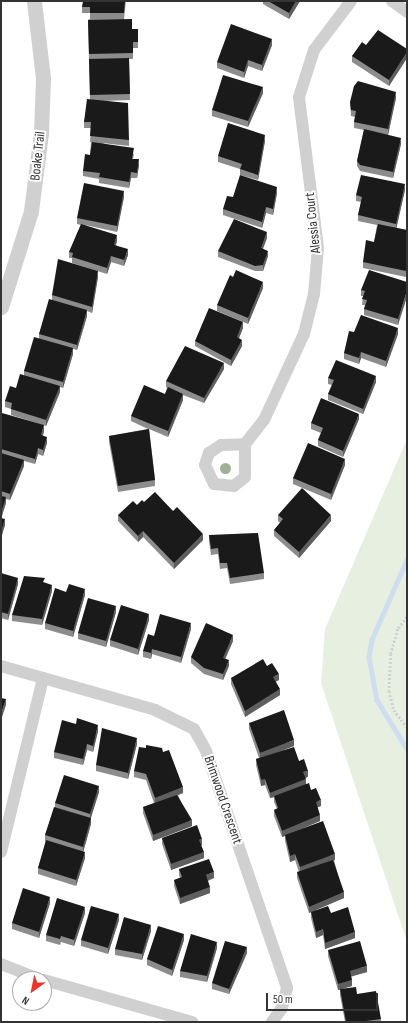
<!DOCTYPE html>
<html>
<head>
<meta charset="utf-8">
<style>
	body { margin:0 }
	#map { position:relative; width:408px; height:1023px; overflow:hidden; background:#fff; font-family:"Sofia Sans Condensed",sans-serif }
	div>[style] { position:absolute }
	.green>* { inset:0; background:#e7f0e0 }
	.stream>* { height:4.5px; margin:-2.25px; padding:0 2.25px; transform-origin:2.25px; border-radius:2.25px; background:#ccdef0 }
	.path>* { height:2.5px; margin-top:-1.25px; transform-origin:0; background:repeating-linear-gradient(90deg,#d0d0d0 0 2px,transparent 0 4px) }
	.minor>* { height:12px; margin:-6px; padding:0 6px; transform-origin:6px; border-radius:6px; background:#d0d0d0 }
	.tertiary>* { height:15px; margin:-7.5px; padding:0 7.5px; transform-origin:7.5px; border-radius:7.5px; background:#d0d0d0 }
	.trees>* { width:11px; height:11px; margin:-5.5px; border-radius:50%; background:#9eb293 }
	.wall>* { inset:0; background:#8c8c8c }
	.shaded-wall>* { inset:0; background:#5f5f5f }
	.building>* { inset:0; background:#1a1a1a }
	span { translate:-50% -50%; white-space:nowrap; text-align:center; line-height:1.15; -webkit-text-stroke:4px #fff; paint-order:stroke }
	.street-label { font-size:14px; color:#333 }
	.frame { position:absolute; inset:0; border:2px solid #333; pointer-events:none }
	.north { position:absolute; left:12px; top:971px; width:40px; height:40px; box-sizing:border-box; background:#fff; border:1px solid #adadad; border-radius:50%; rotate:213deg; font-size:11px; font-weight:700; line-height:16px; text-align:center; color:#333 }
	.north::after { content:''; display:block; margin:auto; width:14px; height:18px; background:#f3312b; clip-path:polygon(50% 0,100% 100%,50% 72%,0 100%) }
	.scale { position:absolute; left:266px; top:993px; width:112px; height:18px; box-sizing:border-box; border:2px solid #333; border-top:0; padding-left:5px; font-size:12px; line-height:14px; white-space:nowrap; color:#333; -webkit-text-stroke:3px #fff; paint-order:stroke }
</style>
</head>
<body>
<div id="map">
	<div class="green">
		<i style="clip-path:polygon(407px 439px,407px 942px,321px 683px,325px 629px)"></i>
	</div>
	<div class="stream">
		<i style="left:407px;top:560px;width:87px;rotate:113.6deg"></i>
		<i style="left:372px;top:640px;width:17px;rotate:100deg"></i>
		<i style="left:369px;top:657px;width:44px;rotate:79.5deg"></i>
		<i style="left:377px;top:700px;width:57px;rotate:58.5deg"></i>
	</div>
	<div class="path">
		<i style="left:407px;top:617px;width:15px;rotate:127deg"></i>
		<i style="left:398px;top:629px;width:26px;rotate:106deg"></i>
		<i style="left:391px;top:654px;width:37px;rotate:93deg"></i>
		<i style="left:389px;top:691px;width:20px;rotate:75deg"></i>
		<i style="left:394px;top:710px;width:21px;rotate:53deg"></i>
	</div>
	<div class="minor">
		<i style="left:392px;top:1px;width:19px;rotate:36deg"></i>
		<i style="left:245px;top:444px;width:31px;rotate:-52deg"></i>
		<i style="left:264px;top:420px;width:95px;rotate:-65.1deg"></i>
		<i style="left:304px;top:334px;width:41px;rotate:-76deg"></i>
		<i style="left:314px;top:294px;width:46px;rotate:-85deg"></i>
		<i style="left:318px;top:248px;width:152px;rotate:-97.2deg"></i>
		<i style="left:299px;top:97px;width:49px;rotate:-72.3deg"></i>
		<i style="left:314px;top:50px;width:61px;rotate:-52.9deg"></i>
		<i style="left:245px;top:444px;width:33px;rotate:90deg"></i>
		<i style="left:245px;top:477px;width:14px;rotate:141deg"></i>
		<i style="left:234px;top:486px;width:20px;rotate:-174deg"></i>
		<i style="left:214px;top:484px;width:21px;rotate:-115deg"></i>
		<i style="left:205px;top:465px;width:13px;rotate:-72deg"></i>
		<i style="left:209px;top:453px;width:14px;rotate:-34deg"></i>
		<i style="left:221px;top:445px;width:24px;rotate:-2deg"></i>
		<i style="left:1px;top:666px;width:160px;rotate:15.9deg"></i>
		<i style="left:155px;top:710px;width:43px;rotate:26deg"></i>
		<i style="left:194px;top:729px;width:25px;rotate:61deg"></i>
		<i style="left:206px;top:751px;width:250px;rotate:71.1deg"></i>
		<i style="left:287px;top:988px;width:21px;rotate:104deg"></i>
		<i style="left:282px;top:1008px;width:17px;rotate:126deg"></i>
		<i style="left:1px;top:852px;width:179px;rotate:-76.4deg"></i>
		<i style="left:1px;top:964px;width:41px;rotate:21.5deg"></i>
		<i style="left:44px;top:980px;width:154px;rotate:15.8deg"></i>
	</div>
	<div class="tertiary">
		<i style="left:1px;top:307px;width:101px;rotate:-72.6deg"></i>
		<i style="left:31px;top:211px;width:79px;rotate:-82.7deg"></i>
		<i style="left:41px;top:133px;width:55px;rotate:-87.9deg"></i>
		<i style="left:43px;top:78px;width:78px;rotate:-96.7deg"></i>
	</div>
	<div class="trees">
		<i style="left:225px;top:468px"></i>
	</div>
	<div class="wall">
		<i style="clip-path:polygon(126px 1px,124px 19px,132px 29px,138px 29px,138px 48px,133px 48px,133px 59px,129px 59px,130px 100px,103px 101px,129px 140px,129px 146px,102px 143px,134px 154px,133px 159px,139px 165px,137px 178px,131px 178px,129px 188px,99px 183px,99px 179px,83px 176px,83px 171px,90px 155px,91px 142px,90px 142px,91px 128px,84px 128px,84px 122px,90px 100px,88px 20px,90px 19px,90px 13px,82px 13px,82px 7px)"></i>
		<i style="clip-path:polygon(263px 1px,300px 1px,289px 19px,263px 4px)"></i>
		<i style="clip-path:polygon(272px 45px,262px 71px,248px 66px,244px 78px,217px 68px,217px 62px)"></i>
		<i style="clip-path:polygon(366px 45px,407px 49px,407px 58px,389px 86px,352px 62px,352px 56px)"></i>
		<i style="clip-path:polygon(263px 93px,248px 127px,212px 116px,212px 110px)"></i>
		<i style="clip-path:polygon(396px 98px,388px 135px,401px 144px,393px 178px,360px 171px,357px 166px,357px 161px,364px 130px,354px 128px,354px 122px,355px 117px,351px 116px,350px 102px)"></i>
		<i style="clip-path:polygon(265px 141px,258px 180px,240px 175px,240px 169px,218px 162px,218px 156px)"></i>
		<i style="clip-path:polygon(405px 190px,396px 228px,407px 230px,406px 277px,363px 268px,363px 262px,374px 242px,377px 225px,358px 221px,358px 215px,361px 202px,356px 201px,356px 195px)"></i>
		<i style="clip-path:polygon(277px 193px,273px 215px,266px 213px,262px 228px,223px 215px,223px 209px,233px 197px)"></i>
		<i style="clip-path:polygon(124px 197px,117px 232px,85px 225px,117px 241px,116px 245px,128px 255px,124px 266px,111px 262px,107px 274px,72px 263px,72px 258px,69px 258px,69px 252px,81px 225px,77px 224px,77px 218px)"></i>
		<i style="clip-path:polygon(267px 238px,263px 248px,268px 256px,263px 271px,255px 271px,218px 257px,218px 251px)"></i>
		<i style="clip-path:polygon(98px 277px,92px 313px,87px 311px,87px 316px,77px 350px,73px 349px,73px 354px,63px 388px,60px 387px,60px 392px,46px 426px,11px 415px,11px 409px,5px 407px,5px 401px,16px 388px,24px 376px,24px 371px,39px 339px,39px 334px,52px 300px,52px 295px)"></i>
		<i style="clip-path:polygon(407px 282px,398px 325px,364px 315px,364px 309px,365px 305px,362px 305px,363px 296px,361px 296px,361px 290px)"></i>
		<i style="clip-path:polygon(263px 288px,248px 324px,217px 311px,217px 305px)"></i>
		<i style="clip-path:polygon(243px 328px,239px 338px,242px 346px,231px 366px,195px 346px,195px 341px)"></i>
		<i style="clip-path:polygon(354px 332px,398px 334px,386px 367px,361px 358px,359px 364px,344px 359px,344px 353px)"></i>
		<i style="clip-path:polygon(224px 369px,204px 403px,183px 395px,183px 400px,168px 437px,149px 429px,155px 480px,155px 486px,118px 492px,109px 442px,109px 436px,148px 429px,131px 421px,131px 416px,165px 394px,167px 388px,166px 387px,166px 381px)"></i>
		<i style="clip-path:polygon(328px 378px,376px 382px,363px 414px,328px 400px,328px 394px,332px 385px,328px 384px)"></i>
		<i style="clip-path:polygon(1px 417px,44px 431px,43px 436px,47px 443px,43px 456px,38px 454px,35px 464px,24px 461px,24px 466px,10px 500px,6px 499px,6px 503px,1px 518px,5px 525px,1px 538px)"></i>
		<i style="clip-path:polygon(359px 419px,343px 457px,318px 446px,318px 440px,321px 433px,311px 429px,311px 423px)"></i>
		<i style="clip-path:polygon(345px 465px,331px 500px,293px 484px,293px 478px)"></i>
		<i style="clip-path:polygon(144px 502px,203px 540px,174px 569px,143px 537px,138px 542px,118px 521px,118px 515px,137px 505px)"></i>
		<i style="clip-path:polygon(278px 515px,331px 521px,299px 558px,274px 536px,274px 530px,280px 523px,278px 521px)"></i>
		<i style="clip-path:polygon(209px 535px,264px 573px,264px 579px,230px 584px,227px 568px,220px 569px,218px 554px,211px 555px,209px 541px)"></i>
		<i style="clip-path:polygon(1px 573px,18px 584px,8px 620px,1px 618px)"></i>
		<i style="clip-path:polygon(52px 591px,42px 625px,12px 621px,12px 615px)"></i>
		<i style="clip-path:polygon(66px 592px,85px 595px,73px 637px,45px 629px,45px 623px)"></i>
		<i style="clip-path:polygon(116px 612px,106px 647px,78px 639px,78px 633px)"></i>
		<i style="clip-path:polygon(149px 620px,138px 655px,110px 646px,110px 640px)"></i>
		<i style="clip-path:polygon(191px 629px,181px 663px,152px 654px,151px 659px,143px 657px,143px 651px,154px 636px)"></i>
		<i style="clip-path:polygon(233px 641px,225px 659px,229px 666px,223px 680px,204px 674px,191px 663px,191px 657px)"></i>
		<i style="clip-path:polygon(267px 666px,279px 680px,276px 681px,280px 695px,245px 717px,231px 684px,231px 678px)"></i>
		<i style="clip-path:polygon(249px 723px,294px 746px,284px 750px,299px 761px,308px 777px,305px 778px,306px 784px,311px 790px,321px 806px,317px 807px,320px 821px,304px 828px,335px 860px,334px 860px,344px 898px,315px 910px,331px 913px,355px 938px,325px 949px,323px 935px,316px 938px,311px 918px,311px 912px,309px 913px,297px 878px,297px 872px,299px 872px,295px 860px,290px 862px,285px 841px,285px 836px,282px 837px,274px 816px,274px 810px,277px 809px,274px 802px,274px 797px,270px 798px,265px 785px,261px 786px,256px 765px,256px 759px,259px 758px,249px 729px)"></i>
		<i style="clip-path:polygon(98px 731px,93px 752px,87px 750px,83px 765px,54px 758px,54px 752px)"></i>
		<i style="clip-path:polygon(137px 744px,128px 779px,96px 771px,96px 765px)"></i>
		<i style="clip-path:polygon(163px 752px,183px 793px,178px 795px,192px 826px,153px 841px,143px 813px,143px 807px,154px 803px,146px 780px,134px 777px,134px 771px)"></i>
		<i style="clip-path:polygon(99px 792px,91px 818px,91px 824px,83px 851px,85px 858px,76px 886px,38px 874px,38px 868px,46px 842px,45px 841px,45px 835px,55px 807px,55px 803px)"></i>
		<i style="clip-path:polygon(162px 838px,202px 845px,201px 846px,204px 858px,171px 870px,162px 844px)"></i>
		<i style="clip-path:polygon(179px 869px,214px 878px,208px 881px,210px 893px,180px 904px,174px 886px,174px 880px,180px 878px,179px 875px)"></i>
		<i style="clip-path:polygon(50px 903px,39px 938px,12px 929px,12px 923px)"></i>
		<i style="clip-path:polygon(85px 913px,74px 946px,61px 942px,60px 945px,46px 941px,46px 935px)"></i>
		<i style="clip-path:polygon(119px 920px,108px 954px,81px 946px,81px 940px)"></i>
		<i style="clip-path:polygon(151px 931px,142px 960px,115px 955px,115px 949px)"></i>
		<i style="clip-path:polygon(184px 940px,172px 976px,147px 965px,147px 959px)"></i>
		<i style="clip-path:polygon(217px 948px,207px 982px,180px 977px,180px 971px)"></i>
		<i style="clip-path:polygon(328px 950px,367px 972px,351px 976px,352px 986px,338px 990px,328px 956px)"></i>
		<i style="clip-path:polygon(247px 953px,229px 994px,212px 989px,212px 983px)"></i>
		<i style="clip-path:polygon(340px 989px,357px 994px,381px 1019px,381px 1022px,345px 1022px,340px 995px)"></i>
	</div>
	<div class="shaded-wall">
		<i style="clip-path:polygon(296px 1px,300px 1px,289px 19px,289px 13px)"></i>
		<i style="clip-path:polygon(272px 39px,272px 45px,262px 71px,262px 65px)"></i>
		<i style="clip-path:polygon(407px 52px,407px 58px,389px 86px,389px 80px)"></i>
		<i style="clip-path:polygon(248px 60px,248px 66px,244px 78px,244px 72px)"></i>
		<i style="clip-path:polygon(263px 87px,263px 93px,248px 127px,248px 121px)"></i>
		<i style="clip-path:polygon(396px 92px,396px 98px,388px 135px,388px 129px)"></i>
		<i style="clip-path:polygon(265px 135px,265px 141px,258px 180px,258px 175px)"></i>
		<i style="clip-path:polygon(401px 138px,401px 144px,393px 178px,393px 172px)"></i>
		<i style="clip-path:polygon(139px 159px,139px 165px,137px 178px,137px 173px)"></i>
		<i style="clip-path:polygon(131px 172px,131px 178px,129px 188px,129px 182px)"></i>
		<i style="clip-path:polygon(405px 184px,405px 190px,396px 230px,396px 224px)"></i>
		<i style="clip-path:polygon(277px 187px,277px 193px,273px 215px,273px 209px)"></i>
		<i style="clip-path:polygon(124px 191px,124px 197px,117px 232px,117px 226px)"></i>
		<i style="clip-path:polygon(266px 207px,266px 213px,262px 228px,262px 222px)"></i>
		<i style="clip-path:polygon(267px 232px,267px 238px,261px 254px,261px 248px)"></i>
		<i style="clip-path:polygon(117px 235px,117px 241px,114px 250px,114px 245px)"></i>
		<i style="clip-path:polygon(128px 249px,128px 255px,124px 266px,124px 260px)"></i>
		<i style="clip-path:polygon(268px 251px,268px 256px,263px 271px,263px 265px)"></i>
		<i style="clip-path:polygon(111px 256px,111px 262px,107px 274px,107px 268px)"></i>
		<i style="clip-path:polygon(407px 265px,407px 271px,406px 277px,406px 271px)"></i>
		<i style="clip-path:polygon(98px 271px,98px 277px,92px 313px,92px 307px)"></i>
		<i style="clip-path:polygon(263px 282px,263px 288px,248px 324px,248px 318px)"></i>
		<i style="clip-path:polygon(407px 291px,407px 297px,398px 325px,398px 319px)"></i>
		<i style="clip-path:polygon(87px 310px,87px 316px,77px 350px,77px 345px)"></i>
		<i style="clip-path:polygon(243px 322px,243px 328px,237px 343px,237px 337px)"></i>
		<i style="clip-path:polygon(398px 328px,398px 334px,386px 367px,386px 361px)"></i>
		<i style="clip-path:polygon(242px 340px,242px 346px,231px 366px,231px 360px)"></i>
		<i style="clip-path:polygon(73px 348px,73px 354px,63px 388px,63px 382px)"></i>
		<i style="clip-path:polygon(361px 352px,361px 358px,359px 364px,359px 358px)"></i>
		<i style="clip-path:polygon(224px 363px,224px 369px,204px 403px,204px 398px)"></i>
		<i style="clip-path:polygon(376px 376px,376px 382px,363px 414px,363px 409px)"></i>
		<i style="clip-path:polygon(60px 386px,60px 392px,46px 426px,46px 420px)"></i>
		<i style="clip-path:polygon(183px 394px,183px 400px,168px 437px,168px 431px)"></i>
		<i style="clip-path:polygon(359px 414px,359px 419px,343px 457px,343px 451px)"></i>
		<i style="clip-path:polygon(44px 425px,44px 431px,41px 441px,41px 435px)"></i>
		<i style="clip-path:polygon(47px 437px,47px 443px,43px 456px,43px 450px)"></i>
		<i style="clip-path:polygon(38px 448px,38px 454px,35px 464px,35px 459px)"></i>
		<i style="clip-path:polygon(345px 459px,345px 465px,331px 500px,331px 494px)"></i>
		<i style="clip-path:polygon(24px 460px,24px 466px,10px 500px,10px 494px)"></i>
		<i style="clip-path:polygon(6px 497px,6px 503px,1px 519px,1px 513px)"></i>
		<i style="clip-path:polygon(331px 515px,331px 521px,299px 558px,299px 552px)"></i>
		<i style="clip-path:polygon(5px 519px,5px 525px,1px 538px,1px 532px)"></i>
		<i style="clip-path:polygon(143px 531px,143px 537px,138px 542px,138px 536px)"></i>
		<i style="clip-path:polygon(203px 534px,203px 540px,174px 569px,174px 563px)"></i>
		<i style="clip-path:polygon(18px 578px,18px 584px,8px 620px,8px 614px)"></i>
		<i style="clip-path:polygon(52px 585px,52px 591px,42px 625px,42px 619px)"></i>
		<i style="clip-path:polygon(85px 589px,85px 595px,73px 637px,73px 631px)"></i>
		<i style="clip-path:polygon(116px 606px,116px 612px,106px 647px,106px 641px)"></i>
		<i style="clip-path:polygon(149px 614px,149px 620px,138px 655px,138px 649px)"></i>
		<i style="clip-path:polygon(191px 623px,191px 629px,181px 663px,181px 657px)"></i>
		<i style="clip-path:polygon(233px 635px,233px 641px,223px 664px,223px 658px)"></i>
		<i style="clip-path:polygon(152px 649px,152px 654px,151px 659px,151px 653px)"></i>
		<i style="clip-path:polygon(229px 660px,229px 666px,223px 680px,223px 674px)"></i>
		<i style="clip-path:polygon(279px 674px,279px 680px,273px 683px,273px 677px)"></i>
		<i style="clip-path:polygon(280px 689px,280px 695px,245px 717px,245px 711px)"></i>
		<i style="clip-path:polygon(6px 699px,6px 705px,1px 720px,1px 714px)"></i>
		<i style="clip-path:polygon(98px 725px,98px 731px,93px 752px,93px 746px)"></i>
		<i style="clip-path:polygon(137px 738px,137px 744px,128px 779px,128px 773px)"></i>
		<i style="clip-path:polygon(294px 740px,294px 746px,260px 759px,260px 753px)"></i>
		<i style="clip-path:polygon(87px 744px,87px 750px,83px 765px,83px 759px)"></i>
		<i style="clip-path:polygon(308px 771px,308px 777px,303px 778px,303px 772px)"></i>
		<i style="clip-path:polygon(265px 779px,265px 785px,261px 786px,261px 780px)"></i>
		<i style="clip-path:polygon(306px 779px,306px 785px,274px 796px,274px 797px,270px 798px,270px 793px)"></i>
		<i style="clip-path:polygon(99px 786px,99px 792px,90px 820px,90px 814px)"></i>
		<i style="clip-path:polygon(183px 787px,183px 793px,155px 804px,155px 798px)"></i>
		<i style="clip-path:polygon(321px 800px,321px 806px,316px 808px,316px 802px)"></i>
		<i style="clip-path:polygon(320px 815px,320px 821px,282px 837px,282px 831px)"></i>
		<i style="clip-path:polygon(91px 818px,91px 824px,83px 853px,83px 847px)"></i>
		<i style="clip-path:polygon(192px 820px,192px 826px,153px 841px,153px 835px)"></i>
		<i style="clip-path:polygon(202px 839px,202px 845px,199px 846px,199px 840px)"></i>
		<i style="clip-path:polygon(85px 852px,85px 858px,76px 886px,76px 880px)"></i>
		<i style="clip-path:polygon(204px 852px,204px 858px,171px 870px,171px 864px)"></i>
		<i style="clip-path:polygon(295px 854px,295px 860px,290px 862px,290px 856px)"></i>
		<i style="clip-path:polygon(335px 854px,335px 860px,300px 873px,300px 867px)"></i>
		<i style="clip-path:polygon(214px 872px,214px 878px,206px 881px,206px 875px)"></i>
		<i style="clip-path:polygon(210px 887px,210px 893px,180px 904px,180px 898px)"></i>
		<i style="clip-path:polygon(344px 892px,344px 898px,309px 913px,309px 907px)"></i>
		<i style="clip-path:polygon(50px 897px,50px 903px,39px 938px,39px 932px)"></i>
		<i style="clip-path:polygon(85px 907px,85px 913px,74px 946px,74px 940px)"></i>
		<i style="clip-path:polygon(119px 914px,119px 920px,108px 954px,108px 948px)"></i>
		<i style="clip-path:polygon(151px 925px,151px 931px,142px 960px,142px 954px)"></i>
		<i style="clip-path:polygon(323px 929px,323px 935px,316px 938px,316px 932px)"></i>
		<i style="clip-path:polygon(355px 932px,355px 938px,325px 949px,325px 943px)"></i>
		<i style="clip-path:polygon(184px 934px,184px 940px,172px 976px,172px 970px)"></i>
		<i style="clip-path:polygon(217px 942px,217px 948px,207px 982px,207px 976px)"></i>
		<i style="clip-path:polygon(247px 947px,247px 953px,229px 994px,229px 989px)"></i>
		<i style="clip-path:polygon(367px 966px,367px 972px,350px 977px,350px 971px)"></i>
		<i style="clip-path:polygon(352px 980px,352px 986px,338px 990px,338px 984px)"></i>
	</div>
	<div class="building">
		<i style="clip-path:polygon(83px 1px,125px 1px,124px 13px,90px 13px,90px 7px,82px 7px)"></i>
		<i style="clip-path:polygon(268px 1px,296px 1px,289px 13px)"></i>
		<i style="clip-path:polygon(132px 19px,132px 29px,138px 29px,138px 42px,133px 42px,133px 53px,89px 54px,88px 20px)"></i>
		<i style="clip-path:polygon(231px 24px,272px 39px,262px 65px,248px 60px,244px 72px,217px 62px)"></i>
		<i style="clip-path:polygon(378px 30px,407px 49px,407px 52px,389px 80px,352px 56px,362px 42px,366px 45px)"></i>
		<i style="clip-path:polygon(129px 58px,130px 94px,90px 95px,89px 59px)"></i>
		<i style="clip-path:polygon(223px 75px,263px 87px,248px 121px,212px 110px)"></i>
		<i style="clip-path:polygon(358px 81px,396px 92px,388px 129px,354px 122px,356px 111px,351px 110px,350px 102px,354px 86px)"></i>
		<i style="clip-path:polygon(87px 99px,128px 103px,129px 140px,90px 136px,91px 122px,84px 122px)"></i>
		<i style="clip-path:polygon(228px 123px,265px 135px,258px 175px,240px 169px,242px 164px,218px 156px)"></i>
		<i style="clip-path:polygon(364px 129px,401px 138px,393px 172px,360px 165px,357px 161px)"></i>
		<i style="clip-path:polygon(92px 142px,134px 148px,132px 159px,139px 159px,137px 173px,131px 172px,129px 182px,99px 177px,100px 173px,83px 171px,85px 154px,90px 155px)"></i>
		<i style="clip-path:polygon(240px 175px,277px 187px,273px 209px,266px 207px,262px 222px,223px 209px,227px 196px,233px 197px)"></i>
		<i style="clip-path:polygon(361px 175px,405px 184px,396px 224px,358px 215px,362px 197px,356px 195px)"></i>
		<i style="clip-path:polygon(84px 183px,124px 191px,117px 226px,77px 218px)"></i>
		<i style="clip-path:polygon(234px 219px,267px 232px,261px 248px,268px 251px,263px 265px,255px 266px,218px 251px)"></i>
		<i style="clip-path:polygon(81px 224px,117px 235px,114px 245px,128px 249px,124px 260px,111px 256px,107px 268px,72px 257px,73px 253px,69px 252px)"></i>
		<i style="clip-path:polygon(378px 224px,407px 230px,407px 265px,406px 271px,363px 262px,366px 240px,374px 242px)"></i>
		<i style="clip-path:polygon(58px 259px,98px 271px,92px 307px,52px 295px)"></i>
		<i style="clip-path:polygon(236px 270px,263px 282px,248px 318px,217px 305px,230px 275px,233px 277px)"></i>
		<i style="clip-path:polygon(369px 270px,407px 282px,407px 291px,398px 319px,364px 309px,367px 300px,362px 299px,365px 291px,361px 290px)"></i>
		<i style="clip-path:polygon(49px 299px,87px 310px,77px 345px,39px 334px)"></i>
		<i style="clip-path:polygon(209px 308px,243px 322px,237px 337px,242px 340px,231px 360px,195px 341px)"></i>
		<i style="clip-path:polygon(361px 315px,398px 328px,386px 361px,361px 352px,359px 358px,344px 353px,349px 331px,354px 332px)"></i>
		<i style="clip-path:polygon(34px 337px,73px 348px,63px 382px,24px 371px)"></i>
		<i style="clip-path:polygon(185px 346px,224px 363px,204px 398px,166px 381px)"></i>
		<i style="clip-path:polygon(336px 360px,376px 376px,363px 409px,328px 394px,334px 380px,328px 378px)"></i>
		<i style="clip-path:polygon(20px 374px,60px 386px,46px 420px,11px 409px,12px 403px,5px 401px,10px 386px,16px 388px)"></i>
		<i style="clip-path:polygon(144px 385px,165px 394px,168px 387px,183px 394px,168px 431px,131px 416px)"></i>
		<i style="clip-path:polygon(321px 398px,359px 414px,343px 451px,318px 440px,323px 428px,311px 423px)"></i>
		<i style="clip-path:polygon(2px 413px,44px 425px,41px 435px,47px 437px,43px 450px,38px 448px,35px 459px,1px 449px,1px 417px)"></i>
		<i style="clip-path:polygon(149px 429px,155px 480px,118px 486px,109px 436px)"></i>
		<i style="clip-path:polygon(308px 443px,345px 459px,331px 494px,293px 478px)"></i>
		<i style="clip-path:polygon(1px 453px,24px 460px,10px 494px,1px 491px)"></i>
		<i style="clip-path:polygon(302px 488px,331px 515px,299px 552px,274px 530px,283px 519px,278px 515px)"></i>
		<i style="clip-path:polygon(155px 492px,173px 511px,177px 507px,203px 534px,174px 563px,143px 531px,138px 536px,118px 515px,133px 501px,137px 505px,142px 500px,144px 502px)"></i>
		<i style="clip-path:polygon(1px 496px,6px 497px,1px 513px)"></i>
		<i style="clip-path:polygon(1px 518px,5px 519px,1px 532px)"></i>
		<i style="clip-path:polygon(258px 533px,264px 573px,230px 578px,227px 563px,220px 563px,218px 548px,211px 549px,209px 535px)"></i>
		<i style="clip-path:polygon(1px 573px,18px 578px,8px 614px,1px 612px)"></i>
		<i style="clip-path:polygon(24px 576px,45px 578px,43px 582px,52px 585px,42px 619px,12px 615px)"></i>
		<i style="clip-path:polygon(69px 584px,85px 589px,73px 631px,45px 623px,55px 588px,66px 592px)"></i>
		<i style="clip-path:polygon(88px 598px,116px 606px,106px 641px,78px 633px)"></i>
		<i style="clip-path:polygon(121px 605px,149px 614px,138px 649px,110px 640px)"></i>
		<i style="clip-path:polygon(160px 614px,191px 623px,181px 657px,152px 649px,151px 653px,143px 651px,148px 634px,154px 636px)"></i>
		<i style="clip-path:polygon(206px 623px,233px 635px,223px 658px,229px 660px,223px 674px,204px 668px,191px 657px)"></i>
		<i style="clip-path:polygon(263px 659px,267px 666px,272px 663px,279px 674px,273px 677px,280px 689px,245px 711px,231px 678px)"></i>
		<i style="clip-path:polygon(1px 698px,6px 699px,1px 714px)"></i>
		<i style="clip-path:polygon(284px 710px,294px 740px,260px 753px,249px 723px)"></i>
		<i style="clip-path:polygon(77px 718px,98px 725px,93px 746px,87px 744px,83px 759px,54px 752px,62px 720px,76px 724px)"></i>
		<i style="clip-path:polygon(102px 728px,137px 738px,128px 773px,96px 765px)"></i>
		<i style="clip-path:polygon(146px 745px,162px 748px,163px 752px,169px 750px,183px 787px,155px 798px,146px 774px,134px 771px,139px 747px,146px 748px)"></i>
		<i style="clip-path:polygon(294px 747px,299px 761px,304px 759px,308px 771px,303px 772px,306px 779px,270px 793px,265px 779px,261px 780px,256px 759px)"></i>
		<i style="clip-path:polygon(64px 775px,99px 786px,90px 814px,55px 803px)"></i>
		<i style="clip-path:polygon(309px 783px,311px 790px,316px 788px,321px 800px,316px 802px,320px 815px,282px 831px,274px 810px,278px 808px,274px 796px)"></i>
		<i style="clip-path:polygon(177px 795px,192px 820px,153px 835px,143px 807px)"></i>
		<i style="clip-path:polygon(54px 807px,91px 818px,83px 847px,45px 835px)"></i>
		<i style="clip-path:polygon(323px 821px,335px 854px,300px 867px,295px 854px,290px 856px,285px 835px)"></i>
		<i style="clip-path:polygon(197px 825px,202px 839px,199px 840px,204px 852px,171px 864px,162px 838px)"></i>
		<i style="clip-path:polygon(46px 840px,85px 852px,76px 880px,38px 868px)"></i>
		<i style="clip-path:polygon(209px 859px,214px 872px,206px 875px,210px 887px,180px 898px,174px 880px,182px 877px,179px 869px)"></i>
		<i style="clip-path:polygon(333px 860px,344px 892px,309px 907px,297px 872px)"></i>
		<i style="clip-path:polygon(23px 888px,50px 897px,39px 932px,12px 923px)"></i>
		<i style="clip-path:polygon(57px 898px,85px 907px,74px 940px,61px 936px,60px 939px,46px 935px)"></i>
		<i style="clip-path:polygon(91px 906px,119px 914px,108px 948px,81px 940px)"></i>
		<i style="clip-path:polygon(328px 906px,331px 913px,348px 907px,355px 932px,325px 943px,323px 929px,316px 932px,311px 912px)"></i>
		<i style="clip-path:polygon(124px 917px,151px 925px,142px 954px,115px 949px)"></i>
		<i style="clip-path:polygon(158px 926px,184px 934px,172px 970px,147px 959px)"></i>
		<i style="clip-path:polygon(191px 934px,217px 942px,207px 976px,180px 971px)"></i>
		<i style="clip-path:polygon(225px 941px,247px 947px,229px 989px,212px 983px)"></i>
		<i style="clip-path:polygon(360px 941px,367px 966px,350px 971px,352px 980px,338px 984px,328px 950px)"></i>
		<i style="clip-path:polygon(356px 987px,357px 994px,376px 991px,381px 1019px,359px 1022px,346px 1022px,340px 989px)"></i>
	</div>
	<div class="street-label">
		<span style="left:38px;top:156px;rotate:-84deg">Boake Trail</span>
		<span style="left:313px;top:223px;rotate:-96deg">Alessia Court</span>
		<span style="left:223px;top:800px;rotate:71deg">Brimwood Crescent</span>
	</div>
	<div class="frame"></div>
	<div class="north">N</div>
	<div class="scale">50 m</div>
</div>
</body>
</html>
